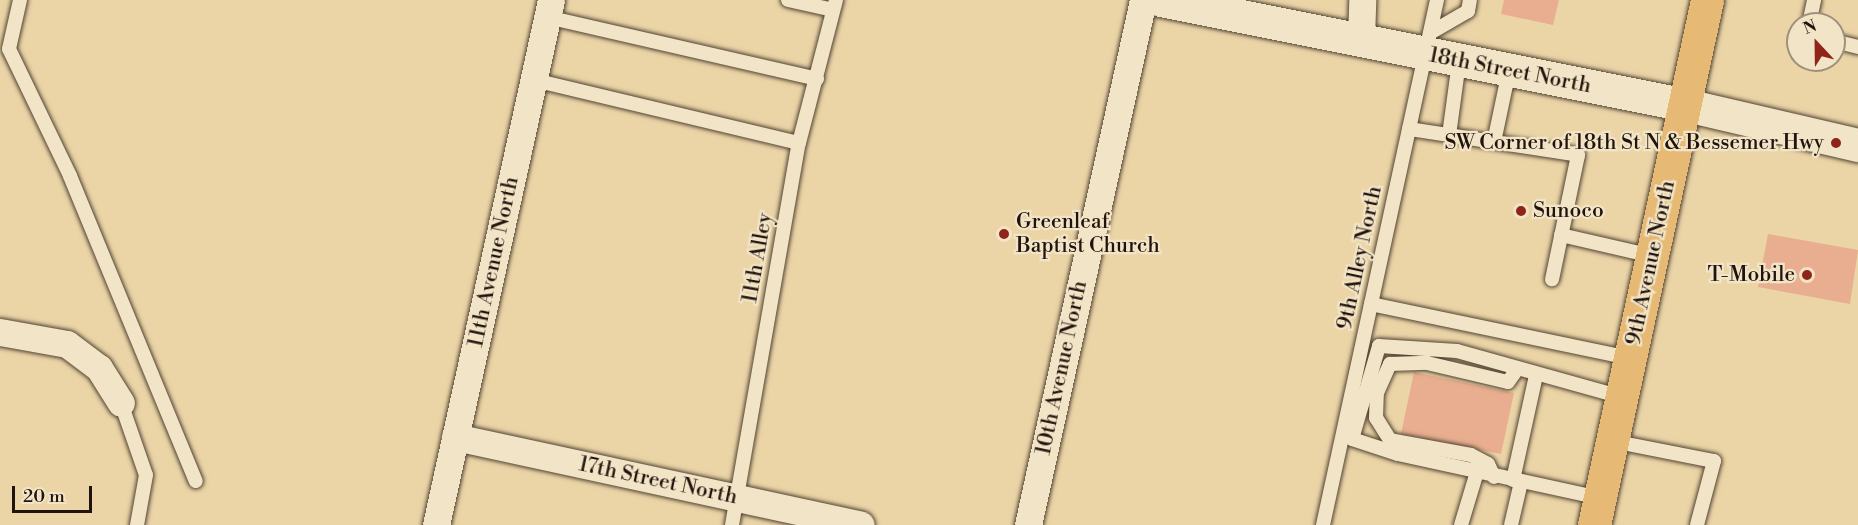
<!DOCTYPE html>
<style>
body{margin:0}
#map{position:relative;width:1858px;height:525px;overflow:hidden;background:#ebd5a7;font-family:"Libre Bodoni",serif}
div>[style]{position:absolute}
[style*='--x']{left:calc(var(--x)*1px);top:calc(var(--y)*1px);width:calc(var(--w)*1px);rotate:calc(var(--a)*1deg)}
.building>*{inset:0;background:#e8ae8f}
.roads{filter:drop-shadow(0 0 2px #534434) drop-shadow(0 0 2px #534434)}
.lane>*{height:14px;margin:-7px;padding:0 7px;transform-origin:7px;border-radius:7px;background:#f2e4c6}
.street>*{height:27px;margin:-13.5px;padding:0 13.5px;transform-origin:13.5px;border-radius:13.5px;background:#f2e4c6}
.secondary>*{height:33px;margin:-16.5px;padding:0 16.5px;transform-origin:16.5px;border-radius:16.5px;background:#f2e4c6}
.primary>*{height:33px;margin:-16.5px;padding:0 16.5px;transform-origin:16.5px;border-radius:16.5px;background:#e6ba74}
.dots>*{width:16px;height:16px;translate:-50% -50%;box-sizing:border-box;border:3px solid #f2e4c6;border-radius:50%}
span{translate:-50% -50%;white-space:nowrap;text-align:center;line-height:1.15;-webkit-text-stroke:4.5px #f2e4c6;paint-order:stroke}
.street-label{font-size:21px;color:#20130d}
.poi-label{font-size:21px;color:#20130d}
.right{translate:-100% -50%;text-align:right}
.left{translate:0 -50%;text-align:left}
.north{position:absolute;left:1786px;top:12px;width:60px;height:60px;box-sizing:border-box;background:#f2e4c6;border:2px solid #9e907c;border-radius:50%;rotate:338deg;font-size:16px;font-weight:700;line-height:24px;text-align:center;color:#20130d}
.north::after{content:'';display:block;margin:auto;width:21px;height:27px;background:#8f2418;clip-path:polygon(50% 0,100% 100%,50% 72%,0 100%)}
.scale{position:absolute;left:12px;top:486px;width:80px;height:27px;box-sizing:border-box;border:3px solid #20130d;border-top:0;padding-left:8px;font-size:18px;line-height:21px;white-space:nowrap;color:#20130d;-webkit-text-stroke:4px #f2e4c6;paint-order:stroke}
</style>
<div id="map">
<div class="building">
<i style="clip-path:polygon(1504px 0,1559px 0,1553px 25px,1501px 14px)"></i>
<i style="clip-path:polygon(1768px 234px,1858px 250px,1850px 304px,1758px 287px)"></i>
<i style="clip-path:polygon(1414px 372px,1514px 393px,1501px 454px,1401px 434px)"></i>
</div>
<div class="roads">
<div class="lane">
<i style="--x:20;--y:0;--w:50;--a:102.7"></i>
<i style="--x:9;--y:49;--w:141;--a:64.3"></i>
<i style="--x:70;--y:176;--w:330;--a:67.6"></i>
<i style="--x:788;--y:0;--w:46;--a:12.5"></i>
<i style="--x:547;--y:17;--w:277;--a:12.9"></i>
<i style="--x:1809;--y:24;--w:25;--a:-78"></i>
<i style="--x:1430;--y:33;--w:44;--a:-30.1"></i>
<i style="--x:1468;--y:11;--w:11;--a:-80"></i>
<i style="--x:1834;--y:41;--w:25;--a:14"></i>
<i style="--x:534;--y:80;--w:272;--a:13.4"></i>
<i style="--x:1409;--y:129;--w:171;--a:8.7"></i>
<i style="--x:1578;--y:155;--w:127;--a:101.8"></i>
<i style="--x:1449;--y:135;--w:74;--a:-82.2"></i>
<i style="--x:1494;--y:142;--w:73;--a:-78.1"></i>
<i style="--x:1561;--y:235;--w:93;--a:13"></i>
<i style="--x:1371;--y:304;--w:265;--a:11.8"></i>
<i style="--x:121;--y:403;--w:76;--a:70.9"></i>
<i style="--x:146;--y:475;--w:51;--a:100.2"></i>
<i style="--x:1612;--y:441;--w:104;--a:11.1"></i>
<i style="--x:1714;--y:461;--w:66;--a:104.9"></i>
<i style="--x:1494;--y:477;--w:14;--a:-115"></i>
<i style="--x:1488;--y:464;--w:19;--a:-152"></i>
<i style="--x:1471;--y:455;--w:82;--a:-169.5"></i>
<i style="--x:1390;--y:440;--w:26;--a:-122"></i>
<i style="--x:1376;--y:418;--w:25;--a:-88"></i>
<i style="--x:1377;--y:393;--w:32;--a:-66"></i>
<i style="--x:1390;--y:364;--w:37;--a:-2"></i>
<i style="--x:1427;--y:363;--w:83;--a:13.2"></i>
<i style="--x:1508;--y:382;--w:16;--a:-55"></i>
<i style="--x:1513;--y:480;--w:107;--a:-77.6"></i>
<i style="--x:1600;--y:498;--w:207;--a:-167.7"></i>
<i style="--x:1398;--y:454;--w:48;--a:-161.9"></i>
<i style="--x:1352;--y:439;--w:97;--a:-73.8"></i>
<i style="--x:1379;--y:346;--w:78;--a:3.7"></i>
<i style="--x:1457;--y:351;--w:171;--a:15.6"></i>
<i style="--x:732;--y:525;--w:388;--a:-80.1"></i>
<i style="--x:799;--y:143;--w:148;--a:-75.5"></i>
<i style="--x:1323;--y:525;--w:537;--a:-77.75"></i>
<i style="--x:1461;--y:525;--w:55;--a:-73.2"></i>
<i style="--x:1511;--y:525;--w:44;--a:-76.9"></i>
</div>
<div class="street">
<i style="--x:1361;--y:38;--w:38;--a:-88"></i>
<i style="--x:0;--y:332;--w:68;--a:10.2"></i>
<i style="--x:67;--y:344;--w:40;--a:37"></i>
<i style="--x:99;--y:368;--w:41;--a:57.8"></i>
<i style="--x:455;--y:437;--w:415;--a:12.2"></i>
<i style="--x:436;--y:525;--w:537;--a:-77.64"></i>
<i style="--x:1028;--y:525;--w:537;--a:-77.64"></i>
</div>
<div class="secondary">
<i style="--x:1161;--y:0;--w:535;--a:11.31"></i>
<i style="--x:1686;--y:105;--w:177;--a:13.1"></i>
</div>
<div class="primary">
<i style="--x:1594;--y:525;--w:537;--a:-77.85"></i>
</div>
</div>
<div class="dots">
<i style="left:1836px;top:143px;background:#8f2418"></i>
<i style="left:1521px;top:211px;background:#8f2418"></i>
<i style="left:1004px;top:234px;background:#8f2418"></i>
<i style="left:1807px;top:275px;background:#8f2418"></i>
</div>
<div class="street-label">
<span style="left:1510px;top:71px;rotate:11deg">18th Street North</span>
<span style="left:758px;top:258px;rotate:-80deg">11th Alley</span>
<span style="left:1360px;top:258px;rotate:-78deg">9th Alley North</span>
<span style="left:494px;top:262px;rotate:-78deg">11th Avenue North</span>
<span style="left:1651px;top:263px;rotate:-78deg">9th Avenue North</span>
<span style="left:1062px;top:368px;rotate:-78deg">10th Avenue North</span>
<span style="left:658px;top:481px;rotate:12deg">17th Street North</span>
</div>
<div class="poi-label">
<span class="right" style="left:1824px;top:143px">SW Corner of 18th St N &amp; Bessemer Hwy</span>
<span class="left" style="left:1533px;top:211px">Sunoco</span>
<span class="left" style="left:1016px;top:234px">Greenleaf<br>Baptist Church</span>
<span class="right" style="left:1795px;top:275px">T-Mobile</span>
</div>
<div class="north">N</div>
<div class="scale">20 m</div>
</div>
